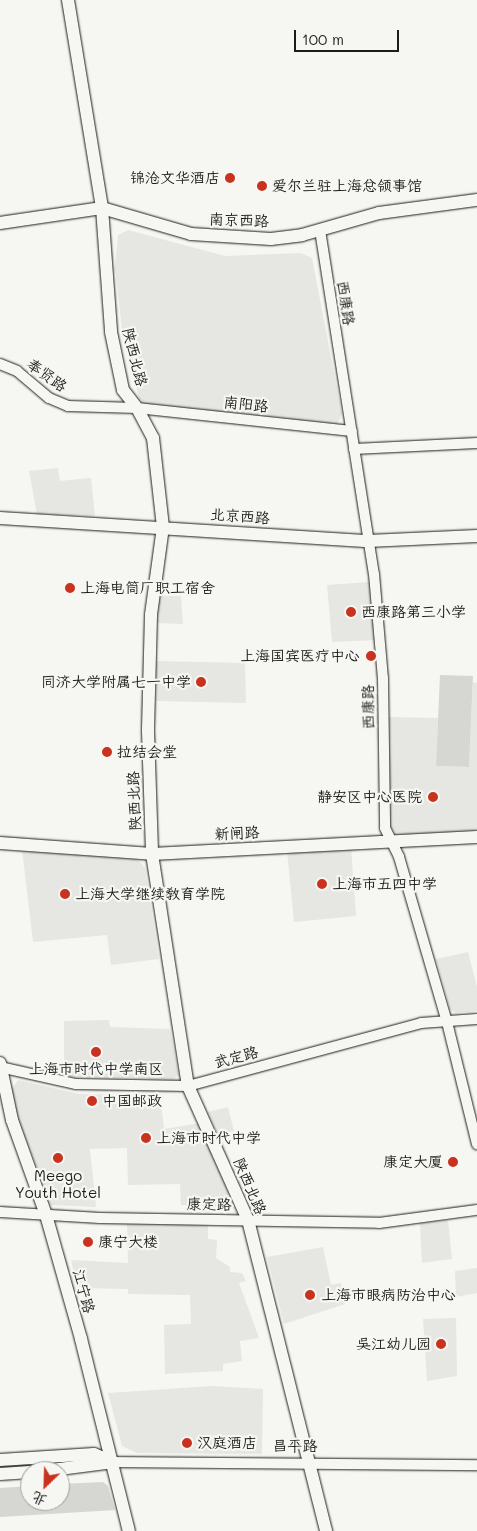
<!DOCTYPE html>
<meta charset="utf-8">
<style>
body{margin:0}
#map{position:relative;width:477px;height:1531px;overflow:hidden;background:#f6f6f2;font-family:Mali,"LXGW WenKai TC",sans-serif}
div>[style]{position:absolute}
[style*='--x']{left:calc(var(--x)*1px);top:calc(var(--y)*1px);width:calc(var(--w)*1px);rotate:calc(var(--a)*1deg)}
.built>*{inset:0;background:#e6e6e2}
.green>*{inset:0;background:#d6d6d2}
.roads{filter:drop-shadow(0 0 1px #1c1c1c) drop-shadow(0 0 1px #1c1c1c)}
.minor>*{height:10px;margin:-5px;padding:0 5px;transform-origin:5px;border-radius:5px;background:#f6f6f2}
.major>*{height:12px;margin:-6px;padding:0 6px;transform-origin:6px;border-radius:6px;background:#f6f6f2}
.dots>*{width:14px;height:14px;translate:-50% -50%;box-sizing:border-box;border:2px solid #f6f6f2;border-radius:50%}
span{translate:-50% -50%;white-space:nowrap;text-align:center;line-height:1.15;-webkit-text-stroke:4.5px #f6f6f2;paint-order:stroke}
.poi-label{font-size:15px;color:#1c1c1c}
.right{translate:-100% -50%;text-align:right}
.left{translate:0 -50%;text-align:left}
.street-label{font-size:15px;color:#1c1c1c}
.north{position:absolute;left:20px;top:1461px;width:50px;height:50px;box-sizing:border-box;background:#f6f6f2;border:1px solid #9f9f9c;border-radius:50%;rotate:204deg;font-size:14px;font-weight:700;line-height:20px;text-align:center;color:#1c1c1c}
.north::after{content:'';display:block;margin:auto;width:18px;height:22px;background:#c8321e;clip-path:polygon(50% 0,100% 100%,50% 72%,0 100%)}
.scale{position:absolute;left:294px;top:30px;width:105px;height:22px;box-sizing:border-box;border:2px solid #1c1c1c;border-top:0;padding-left:6px;font-size:15px;line-height:18px;white-space:nowrap;color:#1c1c1c;-webkit-text-stroke:4px #f6f6f2;paint-order:stroke}
</style>
<div id="map">
<div class="built">
<i style="clip-path:polygon(128px 230px,225px 256px,301px 253px,312px 258px,342px 414px,337px 424px,146px 405px,139px 398px,122px 330px,115px 266px,118px 235px)"></i>
<i style="clip-path:polygon(58px 468px,60px 481px,91px 478px,95px 516px,37px 514px,29px 471px)"></i>
<i style="clip-path:polygon(370px 582px,376px 640px,332px 642px,327px 585px)"></i>
<i style="clip-path:polygon(155px 596px,181px 596px,183px 624px,158px 623px)"></i>
<i style="clip-path:polygon(156px 661px,245px 663px,246px 703px,156px 701px)"></i>
<i style="clip-path:polygon(473px 682px,477px 683px,477px 832px,397px 836px,389px 826px,388px 717px,438px 718px,436px 766px,469px 767px)"></i>
<i style="clip-path:polygon(351px 847px,356px 916px,294px 922px,287px 851px)"></i>
<i style="clip-path:polygon(22px 849px,132px 857px,139px 861px,145px 868px,159px 959px,111px 965px,107px 935px,33px 942px)"></i>
<i style="clip-path:polygon(468px 952px,477px 987px,477px 1011px,456px 1013px,450px 1009px,436px 959px)"></i>
<i style="clip-path:polygon(109px 1020px,110px 1027px,170px 1029px,179px 1075px,173px 1079px,64px 1077px,64px 1021px)"></i>
<i style="clip-path:polygon(18px 1080px,79px 1094px,160px 1095px,164px 1129px,201px 1123px,228px 1191px,227px 1202px,219px 1207px,181px 1205px,180px 1184px,128px 1185px,127px 1148px,90px 1149px,96px 1207px,51px 1205px,14px 1108px,11px 1091px)"></i>
<i style="clip-path:polygon(228px 1107px,234px 1131px,223px 1133px,217px 1132px,208px 1112px)"></i>
<i style="clip-path:polygon(448px 1220px,452px 1259px,422px 1263px,420px 1223px)"></i>
<i style="clip-path:polygon(127px 1222px,208px 1225px,208px 1239px,217px 1240px,216px 1258px,230px 1267px,230px 1272px,242px 1273px,246px 1281px,239px 1283px,259px 1338px,240px 1341px,242px 1361px,223px 1364px,223px 1371px,165px 1374px,164px 1325px,191px 1324px,190px 1295px,128px 1294px,128px 1289px,77px 1288px,71px 1260px,128px 1263px)"></i>
<i style="clip-path:polygon(323px 1247px,331px 1285px,341px 1283px,345px 1304px,284px 1324px,267px 1257px)"></i>
<i style="clip-path:polygon(477px 1268px,477px 1293px,456px 1297px,455px 1271px)"></i>
<i style="clip-path:polygon(456px 1318px,457px 1376px,427px 1381px,423px 1319px)"></i>
<i style="clip-path:polygon(212px 1386px,263px 1389px,262px 1454px,137px 1453px,122px 1446px,108px 1393px)"></i>
</div>
<div class="green">
<i style="clip-path:polygon(440px 675px,473px 676px,469px 767px,436px 766px)"></i>
<i style="clip-path:polygon(103px 1482px,108px 1486px,115px 1510px,0 1517px,0 1488px,30px 1486px,30px 1501px,60px 1501px,60px 1484px)"></i>
</div>
<div class="roads">
<div class="minor">
<i style="--x:320;--y:230;--w:348;--a:81.1"></i>
<i style="--x:374;--y:574;--w:104;--a:85.1"></i>
<i style="--x:383;--y:678;--w:150;--a:89.2"></i>
<i style="--x:385;--y:828;--w:32;--a:64"></i>
<i style="--x:399;--y:857;--w:172;--a:73.8"></i>
<i style="--x:447;--y:1022;--w:126;--a:76.2"></i>
<i style="--x:0;--y:364;--w:18;--a:22"></i>
<i style="--x:17;--y:371;--w:42;--a:40.2"></i>
<i style="--x:49;--y:398;--w:21;--a:23"></i>
<i style="--x:68;--y:406;--w:69;--a:1.7"></i>
<i style="--x:137;--y:408;--w:216;--a:6.1"></i>
<i style="--x:354;--y:449;--w:123;--a:-2.8"></i>
<i style="--x:0;--y:1067;--w:78;--a:12.6"></i>
<i style="--x:76;--y:1084;--w:112;--a:1"></i>
<i style="--x:188;--y:1086;--w:241;--a:-15.1"></i>
<i style="--x:421;--y:1023;--w:56;--a:-4.1"></i>
<i style="--x:0;--y:1212;--w:100;--a:3.4"></i>
<i style="--x:100;--y:1218;--w:279;--a:1"></i>
<i style="--x:379;--y:1223;--w:99;--a:-7.6"></i>
<i style="--x:113;--y:1462;--w:364;--a:0.5"></i>
</div>
<div class="major">
<i style="--x:68;--y:0;--w:211;--a:80.7"></i>
<i style="--x:102;--y:208;--w:124;--a:85.8"></i>
<i style="--x:111;--y:332;--w:59;--a:78.3"></i>
<i style="--x:123;--y:390;--w:23;--a:52"></i>
<i style="--x:137;--y:408;--w:34;--a:62"></i>
<i style="--x:153;--y:438;--w:90;--a:83.6"></i>
<i style="--x:163;--y:527;--w:89;--a:97.8"></i>
<i style="--x:151;--y:615;--w:116;--a:91.5"></i>
<i style="--x:148;--y:731;--w:123;--a:88.1"></i>
<i style="--x:152;--y:854;--w:235;--a:81.2"></i>
<i style="--x:188;--y:1086;--w:147;--a:65.9"></i>
<i style="--x:248;--y:1220;--w:321;--a:75.9"></i>
<i style="--x:0;--y:223;--w:103;--a:-8.4"></i>
<i style="--x:102;--y:208;--w:93;--a:16.3"></i>
<i style="--x:191;--y:234;--w:80;--a:3.6"></i>
<i style="--x:271;--y:239;--w:31;--a:-7"></i>
<i style="--x:302;--y:235;--w:80;--a:-15.9"></i>
<i style="--x:379;--y:213;--w:99;--a:-7.6"></i>
<i style="--x:0;--y:518;--w:369;--a:3.6"></i>
<i style="--x:368;--y:541;--w:109;--a:-2.6"></i>
<i style="--x:0;--y:843;--w:152;--a:4.1"></i>
<i style="--x:152;--y:854;--w:325;--a:-3"></i>
<i style="--x:0;--y:1063;--w:58;--a:78.1"></i>
<i style="--x:12;--y:1120;--w:101;--a:70.3"></i>
<i style="--x:46;--y:1215;--w:129;--a:74.2"></i>
<i style="--x:81;--y:1339;--w:198;--a:76"></i>
<i style="--x:0;--y:1460;--w:94;--a:-3.7"></i>
<i style="--x:94;--y:1454;--w:21;--a:23"></i>
<i style="--x:44;--y:1471;--w:70;--a:-7.4"></i>
<i style="--x:0;--y:1474;--w:30;--a:-4"></i>
</div>
</div>
<div class="dots">
<i style="left:230px;top:178px;background:#c8321e"></i>
<i style="left:262px;top:186px;background:#c8321e"></i>
<i style="left:70px;top:588px;background:#c8321e"></i>
<i style="left:351px;top:612px;background:#c8321e"></i>
<i style="left:371px;top:656px;background:#c8321e"></i>
<i style="left:201px;top:682px;background:#c8321e"></i>
<i style="left:107px;top:752px;background:#c8321e"></i>
<i style="left:433px;top:797px;background:#c8321e"></i>
<i style="left:322px;top:884px;background:#c8321e"></i>
<i style="left:65px;top:894px;background:#c8321e"></i>
<i style="left:96px;top:1052px;background:#c8321e"></i>
<i style="left:92px;top:1101px;background:#c8321e"></i>
<i style="left:146px;top:1138px;background:#c8321e"></i>
<i style="left:58px;top:1158px;background:#c8321e"></i>
<i style="left:453px;top:1162px;background:#c8321e"></i>
<i style="left:88px;top:1242px;background:#c8321e"></i>
<i style="left:310px;top:1295px;background:#c8321e"></i>
<i style="left:441px;top:1344px;background:#c8321e"></i>
<i style="left:187px;top:1443px;background:#c8321e"></i>
</div>
<div class="poi-label">
<span class="right" style="left:220px;top:178px">锦沧文华酒店</span>
<span class="left" style="left:272px;top:186px">爱尔兰驻上海总领事馆</span>
<span class="left" style="left:80px;top:588px">上海电筒厂职工宿舍</span>
<span class="left" style="left:361px;top:612px">西康路第三小学</span>
<span class="right" style="left:360px;top:656px">上海国宾医疗中心</span>
<span class="right" style="left:191px;top:682px">同济大学附属七一中学</span>
<span class="left" style="left:117px;top:752px">拉结会堂</span>
<span class="right" style="left:422px;top:797px">静安区中心医院</span>
<span class="left" style="left:332px;top:884px">上海市五四中学</span>
<span class="left" style="left:75px;top:894px">上海大学继续教育学院</span>
<span style="left:96px;top:1069px">上海市时代中学南区</span>
<span class="left" style="left:102px;top:1101px">中国邮政</span>
<span class="left" style="left:156px;top:1138px">上海市时代中学</span>
<span class="right" style="left:443px;top:1162px">康定大厦</span>
<span style="left:58px;top:1184px">Meego<br>Youth Hotel</span>
<span class="left" style="left:98px;top:1242px">康宁大楼</span>
<span class="left" style="left:321px;top:1295px">上海市眼病防治中心</span>
<span class="right" style="left:431px;top:1344px">吴江幼儿园</span>
<span class="left" style="left:197px;top:1443px">汉庭酒店</span>
</div>
<div class="street-label">
<span style="left:239px;top:220px;rotate:2deg">南京西路</span>
<span style="left:346px;top:303px;rotate:81deg">西康路</span>
<span style="left:135px;top:357px;rotate:76deg">陕西北路</span>
<span style="left:47px;top:375px;rotate:35deg">奉贤路</span>
<span style="left:246px;top:404px;rotate:6deg">南阳路</span>
<span style="left:240px;top:516px;rotate:4deg">北京西路</span>
<span style="left:368px;top:707px;rotate:-91deg">西康路</span>
<span style="left:134px;top:801px;rotate:-92deg">陕西北路</span>
<span style="left:237px;top:833px;rotate:-3deg">新闸路</span>
<span style="left:236px;top:1057px;rotate:-15deg">武定路</span>
<span style="left:250px;top:1186px;rotate:67deg">陕西北路</span>
<span style="left:209px;top:1204px;rotate:1deg">康定路</span>
<span style="left:84px;top:1291px;rotate:75deg">江宁路</span>
<span style="left:295px;top:1446px">昌平路</span>
</div>
<div class="north">北</div>
<div class="scale">100 m</div>
</div>
